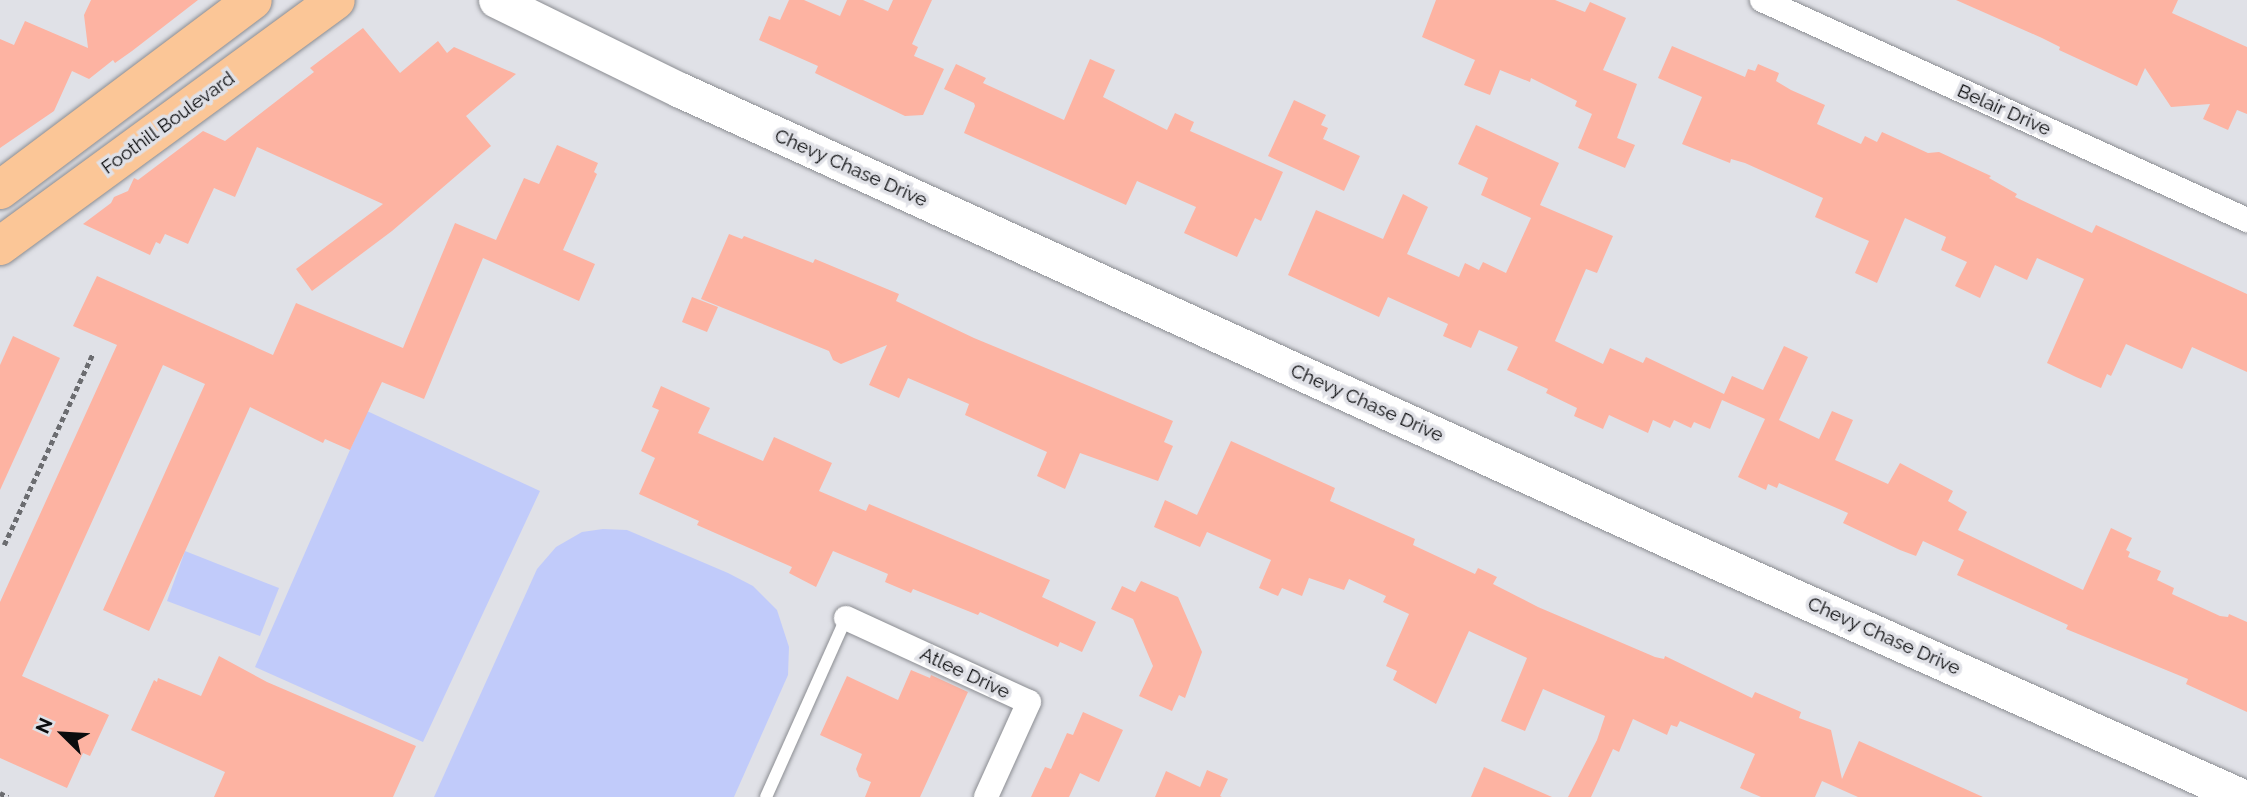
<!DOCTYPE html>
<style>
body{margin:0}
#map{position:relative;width:2247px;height:797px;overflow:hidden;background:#e0e1e7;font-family:Raleway,sans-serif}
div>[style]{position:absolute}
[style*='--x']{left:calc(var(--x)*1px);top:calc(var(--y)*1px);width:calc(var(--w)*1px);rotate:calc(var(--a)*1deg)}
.green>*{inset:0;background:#c1cbfa}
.building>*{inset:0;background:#fdb3a2}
.path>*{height:4.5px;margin-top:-2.25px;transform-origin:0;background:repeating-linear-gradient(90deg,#6b6c70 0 5px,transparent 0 8.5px)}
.roads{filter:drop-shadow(0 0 2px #8b8d92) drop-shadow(0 0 2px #8b8d92)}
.lane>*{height:12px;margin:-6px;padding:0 6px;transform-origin:6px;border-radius:6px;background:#fff}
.street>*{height:24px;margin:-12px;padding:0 12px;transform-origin:12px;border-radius:12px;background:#fff}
.secondary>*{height:35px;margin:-17.5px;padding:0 17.5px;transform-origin:17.5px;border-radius:17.5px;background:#fff}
.primary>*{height:38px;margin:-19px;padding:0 19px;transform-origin:19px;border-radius:19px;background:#fbc697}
span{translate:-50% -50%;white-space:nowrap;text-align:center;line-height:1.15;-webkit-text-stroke:7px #e0e1e7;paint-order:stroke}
.street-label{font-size:19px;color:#0b0c0e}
.north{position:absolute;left:28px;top:699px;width:70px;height:70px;-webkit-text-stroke:5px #e0e1e7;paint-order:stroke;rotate:294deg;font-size:19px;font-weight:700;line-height:28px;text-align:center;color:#0b0c0e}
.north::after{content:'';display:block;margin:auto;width:24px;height:32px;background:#0b0c0e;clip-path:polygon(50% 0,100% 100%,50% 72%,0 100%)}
</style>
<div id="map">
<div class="green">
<i style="clip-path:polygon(367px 411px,540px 491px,423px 742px,255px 667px)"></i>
<i style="clip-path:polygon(603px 529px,627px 530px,728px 573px,753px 586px,777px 610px,789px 647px,788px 675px,734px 797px,434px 797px,537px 569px,556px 547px,582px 532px)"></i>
<i style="clip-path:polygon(185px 551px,279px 588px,260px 636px,167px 601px)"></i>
</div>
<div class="building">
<i style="clip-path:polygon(91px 0,198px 0,132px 51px,115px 63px,113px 60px,89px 79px,72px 71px,54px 111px,0 148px,0 39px,14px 45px,25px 21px,88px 48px,84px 15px)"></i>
<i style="clip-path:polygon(789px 0,804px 0,840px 16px,847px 0,863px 0,888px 11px,893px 0,932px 0,912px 44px,918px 47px,914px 56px,944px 69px,923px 115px,905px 116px,815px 73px,818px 66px,759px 40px,769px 16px,780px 20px)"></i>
<i style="clip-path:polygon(1436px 0,1555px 0,1585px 12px,1590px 2px,1626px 18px,1603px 70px,1637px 84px,1617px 138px,1635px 145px,1625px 168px,1578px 148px,1592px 114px,1575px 106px,1577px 101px,1531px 78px,1530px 82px,1500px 70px,1490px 95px,1464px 85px,1475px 60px,1422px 37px)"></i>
<i style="clip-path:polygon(1956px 0,2178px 0,2172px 13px,2247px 47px,2247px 114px,2237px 110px,2228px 130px,2203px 119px,2210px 104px,2171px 107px,2145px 68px,2137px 86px,2059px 50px,2060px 47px,2042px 38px)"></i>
<i style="clip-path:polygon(363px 28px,400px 73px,438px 41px,447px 53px,454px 47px,516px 74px,466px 116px,491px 146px,392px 231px,312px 291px,296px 269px,383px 204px,257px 147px,235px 197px,214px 188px,188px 244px,165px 234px,160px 244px,156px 242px,150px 255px,83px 224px,111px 203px,114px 197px,128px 191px,134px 178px,138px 180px,203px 131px,225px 141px,314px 72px,310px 68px)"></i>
<i style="clip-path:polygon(1672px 46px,1745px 77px,1748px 69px,1755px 71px,1758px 64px,1779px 73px,1776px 81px,1791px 90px,1825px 105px,1817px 124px,1861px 144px,1865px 136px,1877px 142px,1882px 132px,1928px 153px,1939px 152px,1991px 176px,1989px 178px,2017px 194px,2015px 197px,2092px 233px,2096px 225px,2247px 294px,2247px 372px,2192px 347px,2182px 369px,2126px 344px,2111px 376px,2107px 374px,2101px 388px,2076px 377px,2047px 363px,2084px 279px,2037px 258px,2027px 280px,1995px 265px,1980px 298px,1955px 286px,1967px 262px,1941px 250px,1946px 237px,1905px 218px,1877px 283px,1855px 273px,1869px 241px,1815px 217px,1823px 198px,1745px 163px,1731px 159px,1730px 163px,1682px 144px,1702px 97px,1658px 78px)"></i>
<i style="clip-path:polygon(1090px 59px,1115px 70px,1103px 97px,1167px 130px,1175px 113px,1194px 122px,1190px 131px,1283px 172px,1261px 221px,1255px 218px,1237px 257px,1184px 233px,1196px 207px,1137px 181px,1126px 205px,964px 133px,975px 106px,974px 103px,944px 89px,956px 64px,986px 78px,983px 83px,1064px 120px)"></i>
<i style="clip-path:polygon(1294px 100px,1326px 115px,1321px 125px,1328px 128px,1323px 139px,1360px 156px,1344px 191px,1268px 156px)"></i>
<i style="clip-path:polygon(1476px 125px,1559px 163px,1540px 205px,1613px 236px,1597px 273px,1586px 269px,1555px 341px,1603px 364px,1610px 348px,1643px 363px,1646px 357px,1724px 394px,1732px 376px,1763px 390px,1784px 346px,1808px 357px,1779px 420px,1819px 439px,1832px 411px,1853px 420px,1835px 460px,1888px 484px,1900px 463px,1953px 491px,1948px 501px,1967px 512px,1958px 530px,2083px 590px,2111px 528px,2132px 538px,2126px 550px,2130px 552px,2128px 557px,2161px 571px,2157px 580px,2174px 588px,2172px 594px,2220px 616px,2228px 617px,2229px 614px,2247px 622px,2247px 712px,2186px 684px,2188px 679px,2066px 629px,2068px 625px,1957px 575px,1964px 560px,1923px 541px,1916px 556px,1900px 550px,1843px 523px,1848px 513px,1779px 483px,1777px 488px,1768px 484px,1766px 490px,1738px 477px,1765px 419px,1722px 400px,1710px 429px,1694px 422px,1691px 428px,1674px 420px,1670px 428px,1653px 420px,1648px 433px,1609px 415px,1603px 429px,1574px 416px,1577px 408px,1546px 393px,1548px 389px,1507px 370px,1518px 347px,1479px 330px,1471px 348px,1443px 336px,1448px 324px,1388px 297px,1379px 317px,1288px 275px,1316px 210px,1383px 239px,1403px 194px,1428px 207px,1407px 254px,1459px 277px,1465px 263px,1479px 270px,1483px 262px,1506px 273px,1531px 218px,1481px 195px,1488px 178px,1458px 164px)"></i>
<i style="clip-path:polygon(557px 145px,598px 163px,594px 172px,597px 174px,563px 250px,595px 264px,579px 301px,483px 258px,424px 399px,382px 382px,350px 450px,325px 439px,323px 443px,250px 407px,149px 631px,103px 610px,205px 384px,163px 365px,22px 676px,109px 715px,90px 756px,83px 753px,67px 788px,0 758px,0 602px,117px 345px,73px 326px,97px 276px,273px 355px,296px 303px,403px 348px,455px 223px,496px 240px,524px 178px,539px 184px)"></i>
<i style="clip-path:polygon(729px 234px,742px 239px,744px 236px,813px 263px,815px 259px,899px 294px,896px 301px,974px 338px,1173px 421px,1164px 442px,1173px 446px,1158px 481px,1080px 453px,1065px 489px,1037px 476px,1047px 452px,965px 415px,969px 404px,908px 378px,899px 398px,869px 385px,887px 345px,841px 364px,833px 360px,829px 351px,701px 299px)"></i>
<i style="clip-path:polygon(692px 297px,718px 307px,707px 332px,682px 322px)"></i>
<i style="clip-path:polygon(13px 336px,60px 358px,0 490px,0 365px)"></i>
<i style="clip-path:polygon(661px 386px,710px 408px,698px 433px,763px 461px,774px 437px,832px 463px,819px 491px,866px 511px,869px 504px,1050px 580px,1042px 597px,1096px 622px,1082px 652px,1060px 642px,1058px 647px,980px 612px,978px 615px,913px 589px,911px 593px,885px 582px,888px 574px,833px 551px,816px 587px,789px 573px,792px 567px,697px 525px,699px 521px,639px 494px,655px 458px,641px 451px,659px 410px,652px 407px)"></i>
<i style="clip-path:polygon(1231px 441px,1335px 488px,1330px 501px,1415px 539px,1413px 545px,1475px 574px,1478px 568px,1497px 577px,1493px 584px,1538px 607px,1655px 657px,1664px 659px,1665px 656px,1752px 698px,1755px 692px,1801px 712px,1799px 718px,1831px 730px,1842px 779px,1859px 741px,1983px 797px,1858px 797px,1822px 781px,1815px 797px,1761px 797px,1740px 788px,1755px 754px,1680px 721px,1677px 727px,1671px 725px,1667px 735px,1633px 719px,1619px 752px,1613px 749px,1591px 797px,1568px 797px,1597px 740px,1605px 716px,1543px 689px,1525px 731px,1501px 721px,1527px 658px,1469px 631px,1436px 704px,1393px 680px,1397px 671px,1386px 666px,1409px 614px,1383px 602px,1386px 596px,1349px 579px,1344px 590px,1309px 578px,1302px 596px,1282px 588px,1278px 596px,1259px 588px,1271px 560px,1207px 532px,1200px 547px,1154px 527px,1165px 500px,1197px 515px)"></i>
<i style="clip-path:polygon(1141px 581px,1178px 597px,1202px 652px,1185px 698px,1179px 695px,1172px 711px,1139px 696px,1153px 666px,1133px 619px,1111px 609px,1122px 586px,1135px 592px)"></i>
<i style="clip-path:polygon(219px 656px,267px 682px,416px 746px,393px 797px,214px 797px,225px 772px,131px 730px,154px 680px,157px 682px,158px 678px,201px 696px)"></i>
<i style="clip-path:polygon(911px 670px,930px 678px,931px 675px,968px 692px,920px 797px,865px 797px,871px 782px,859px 777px,856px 769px,862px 754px,820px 735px,847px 676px,898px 700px)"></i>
<i style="clip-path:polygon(1083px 712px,1123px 730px,1099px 782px,1080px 773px,1069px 797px,1031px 797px,1045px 767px,1051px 769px,1067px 733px,1073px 735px)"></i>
<i style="clip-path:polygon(1484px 767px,1552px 797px,1471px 797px)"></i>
<i style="clip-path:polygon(1207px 770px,1228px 779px,1220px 796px,1222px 797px,1155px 797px,1166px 771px,1200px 787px)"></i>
</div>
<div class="path">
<i style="--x:4;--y:545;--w:212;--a:-65.1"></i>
<i style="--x:0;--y:793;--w:9;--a:27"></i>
</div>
<div class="roads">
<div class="lane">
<i style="--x:766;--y:797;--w:196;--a:-65.9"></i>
</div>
<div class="street">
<i style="--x:1762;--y:0;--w:533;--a:24.4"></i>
<i style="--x:846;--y:618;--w:201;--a:24.7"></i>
<i style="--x:1029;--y:702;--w:104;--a:114.4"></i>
</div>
<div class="secondary">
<i style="--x:496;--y:0;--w:205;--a:26.1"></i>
<i style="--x:680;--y:90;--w:1088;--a:24.49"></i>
<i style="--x:1670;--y:541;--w:628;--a:24.07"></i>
</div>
<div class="primary">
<i style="--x:0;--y:190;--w:316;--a:-36.9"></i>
<i style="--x:0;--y:246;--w:416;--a:-36.2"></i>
</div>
</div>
<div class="street-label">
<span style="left:2004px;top:110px;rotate:24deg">Belair Drive</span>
<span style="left:168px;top:123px;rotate:-36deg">Foothill Boulevard</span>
<span style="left:851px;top:168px;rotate:24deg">Chevy Chase Drive</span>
<span style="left:1367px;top:403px;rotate:24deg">Chevy Chase Drive</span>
<span style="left:1884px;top:636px;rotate:24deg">Chevy Chase Drive</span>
<span style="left:965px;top:673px;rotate:25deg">Atlee Drive</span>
</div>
<div class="north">N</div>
</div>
